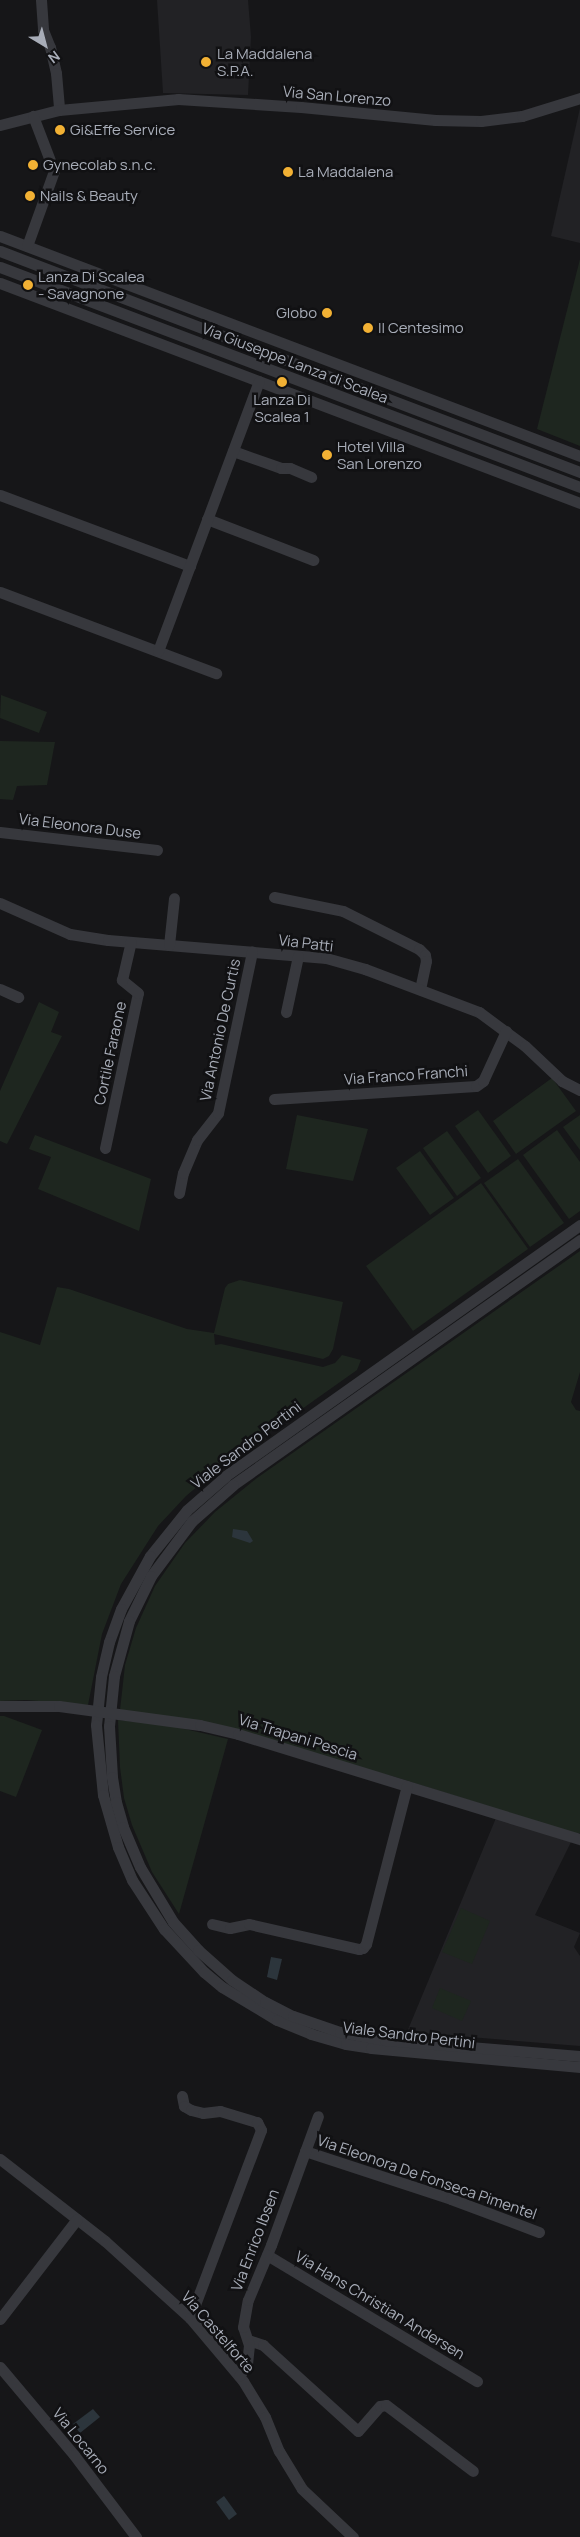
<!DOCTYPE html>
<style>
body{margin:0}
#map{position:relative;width:580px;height:2537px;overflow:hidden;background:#161618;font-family:Manrope,sans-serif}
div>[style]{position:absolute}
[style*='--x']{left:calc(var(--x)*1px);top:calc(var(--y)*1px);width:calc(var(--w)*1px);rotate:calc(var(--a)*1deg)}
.built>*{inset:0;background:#222225}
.green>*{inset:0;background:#1e261f}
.water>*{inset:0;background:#2c353c}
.minor>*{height:11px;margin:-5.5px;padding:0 5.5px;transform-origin:5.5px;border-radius:5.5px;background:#37383d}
.dots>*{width:14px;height:14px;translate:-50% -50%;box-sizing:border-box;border:2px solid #111113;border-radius:50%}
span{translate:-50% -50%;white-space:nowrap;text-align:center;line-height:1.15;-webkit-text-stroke:5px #111113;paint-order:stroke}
.poi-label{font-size:15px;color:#a8adb8}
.left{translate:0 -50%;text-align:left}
.right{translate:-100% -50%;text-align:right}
.street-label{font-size:15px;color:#a8adb8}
.north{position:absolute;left:20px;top:20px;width:50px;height:50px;-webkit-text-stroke:4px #111113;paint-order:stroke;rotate:143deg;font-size:14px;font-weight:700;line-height:20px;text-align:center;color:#a8adb8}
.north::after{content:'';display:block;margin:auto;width:18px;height:22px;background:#a8adb8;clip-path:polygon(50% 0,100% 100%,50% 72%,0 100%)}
</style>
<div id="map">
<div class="built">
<i style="clip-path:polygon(157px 0,248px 0,251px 37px,248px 95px,163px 93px)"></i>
<i style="clip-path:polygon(580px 108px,580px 243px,551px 236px)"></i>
<i style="clip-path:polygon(496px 1818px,571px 1842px,535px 1915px,580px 1933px,574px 1947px,580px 1956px,580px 2046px,407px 2032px)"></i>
</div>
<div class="green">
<i style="clip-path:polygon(580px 259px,580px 446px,537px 429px)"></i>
<i style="clip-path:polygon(1px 695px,47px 712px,39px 733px,0 718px)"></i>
<i style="clip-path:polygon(0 741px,55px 742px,47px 785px,17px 786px,13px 800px,0 799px)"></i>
<i style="clip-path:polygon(39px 1002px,59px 1012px,51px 1032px,62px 1036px,7px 1144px,0 1141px,0 1091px)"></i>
<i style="clip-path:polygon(552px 1078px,576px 1111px,516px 1154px,493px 1121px)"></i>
<i style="clip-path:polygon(478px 1110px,511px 1156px,488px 1173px,455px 1126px)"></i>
<i style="clip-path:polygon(297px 1115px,368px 1129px,353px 1181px,286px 1169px)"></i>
<i style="clip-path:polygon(580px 1115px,580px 1150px,563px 1127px)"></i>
<i style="clip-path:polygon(557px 1130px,580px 1162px,580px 1211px,569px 1219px,523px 1155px)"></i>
<i style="clip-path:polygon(447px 1131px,481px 1178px,457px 1196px,423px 1148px)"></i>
<i style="clip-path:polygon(35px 1135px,151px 1179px,139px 1231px,38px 1189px,51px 1157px,29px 1149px)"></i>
<i style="clip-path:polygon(420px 1151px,454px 1198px,430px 1215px,396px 1168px)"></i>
<i style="clip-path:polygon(518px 1159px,564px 1223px,530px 1247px,484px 1183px)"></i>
<i style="clip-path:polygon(481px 1183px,528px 1249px,413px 1331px,366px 1266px)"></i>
<i style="clip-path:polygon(580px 1251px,580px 1372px,571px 1402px,576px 1410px,580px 1411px,580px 1833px,577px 1834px,392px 1776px,120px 1710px,125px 1665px,136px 1628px,155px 1586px,185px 1543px,215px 1512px,257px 1478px)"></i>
<i style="clip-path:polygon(240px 1280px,343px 1302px,333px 1349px,329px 1356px,323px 1359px,214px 1334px,215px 1345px,221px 1344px,323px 1367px,335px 1363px,342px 1355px,361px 1360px,357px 1370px,223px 1465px,186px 1496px,158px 1526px,121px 1584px,102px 1634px,88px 1705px,26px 1700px,0 1701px,0 1332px,40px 1345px,57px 1287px,69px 1289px,187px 1329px,214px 1333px,225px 1288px,228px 1284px)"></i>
<i style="clip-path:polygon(0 1716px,4px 1716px,42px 1730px,16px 1797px,0 1791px)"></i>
<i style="clip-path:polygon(118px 1720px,168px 1725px,228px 1739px,179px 1914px,152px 1872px,132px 1825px,124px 1798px,120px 1767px)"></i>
<i style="clip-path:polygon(461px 1908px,490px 1921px,472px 1964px,442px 1952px)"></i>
<i style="clip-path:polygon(440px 1988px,471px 2001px,462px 2021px,432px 2008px)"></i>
</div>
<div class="water">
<i style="clip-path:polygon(233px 1529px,247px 1531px,253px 1541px,250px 1543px,232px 1537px)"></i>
<i style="clip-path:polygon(271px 1957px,282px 1959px,277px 1980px,267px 1977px)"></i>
<i style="clip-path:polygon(93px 2409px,100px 2417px,80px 2433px,73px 2424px)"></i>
<i style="clip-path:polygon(224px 2496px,237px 2514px,229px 2520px,216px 2502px)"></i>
</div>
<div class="minor">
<i style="--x:41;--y:0;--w:30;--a:86"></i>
<i style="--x:43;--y:30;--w:18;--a:68"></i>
<i style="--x:50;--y:47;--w:27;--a:77"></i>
<i style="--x:56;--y:73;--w:37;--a:85"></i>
<i style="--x:0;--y:125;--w:61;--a:-14.3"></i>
<i style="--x:59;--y:110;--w:120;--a:-5.3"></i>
<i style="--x:178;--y:99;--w:123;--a:3.7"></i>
<i style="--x:301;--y:107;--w:135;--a:5.5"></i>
<i style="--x:435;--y:120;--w:46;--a:1.2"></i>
<i style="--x:481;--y:121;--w:41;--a:-7"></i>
<i style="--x:522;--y:116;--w:61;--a:-17.2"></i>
<i style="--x:0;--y:236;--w:620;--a:20.77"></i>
<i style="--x:27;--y:246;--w:80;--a:-70.2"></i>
<i style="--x:54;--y:171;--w:59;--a:-110.9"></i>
<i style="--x:0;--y:251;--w:621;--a:20.86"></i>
<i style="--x:0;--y:267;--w:620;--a:20.77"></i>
<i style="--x:0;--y:283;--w:620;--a:20.77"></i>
<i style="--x:233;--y:451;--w:51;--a:19.5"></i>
<i style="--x:281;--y:468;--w:9;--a:0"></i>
<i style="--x:290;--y:468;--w:23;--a:23"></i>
<i style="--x:0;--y:495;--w:203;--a:20.5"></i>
<i style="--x:207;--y:519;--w:114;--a:21.1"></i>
<i style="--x:0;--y:592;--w:231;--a:20.6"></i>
<i style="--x:158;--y:651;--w:288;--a:-69.5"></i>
<i style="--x:0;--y:832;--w:158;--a:6.5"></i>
<i style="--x:274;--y:897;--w:70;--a:11.5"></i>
<i style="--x:343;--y:911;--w:85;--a:26.6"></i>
<i style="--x:419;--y:949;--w:8;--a:45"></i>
<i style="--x:425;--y:955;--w:6;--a:81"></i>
<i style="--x:426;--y:961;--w:29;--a:102"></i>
<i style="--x:0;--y:903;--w:77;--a:23.9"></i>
<i style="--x:70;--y:934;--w:38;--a:9"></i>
<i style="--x:108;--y:940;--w:219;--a:4.7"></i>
<i style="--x:326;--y:958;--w:41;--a:15.8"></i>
<i style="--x:365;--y:969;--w:122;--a:20.7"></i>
<i style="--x:479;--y:1012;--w:57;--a:36.5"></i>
<i style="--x:525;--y:1046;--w:51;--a:43.4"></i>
<i style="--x:562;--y:1081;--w:20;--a:27"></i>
<i style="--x:169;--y:945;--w:47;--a:-83.9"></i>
<i style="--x:0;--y:989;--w:20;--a:24"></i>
<i style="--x:286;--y:1012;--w:57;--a:-77.9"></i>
<i style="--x:274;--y:1099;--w:202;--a:-3.7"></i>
<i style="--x:476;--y:1086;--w:9;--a:-36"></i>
<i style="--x:483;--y:1081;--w:55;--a:-65.3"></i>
<i style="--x:105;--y:1148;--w:158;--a:-78"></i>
<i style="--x:138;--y:993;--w:21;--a:-141"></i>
<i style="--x:122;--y:980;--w:39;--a:-77"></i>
<i style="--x:179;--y:1193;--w:20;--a:-79"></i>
<i style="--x:183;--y:1173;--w:36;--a:-67"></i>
<i style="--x:197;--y:1140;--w:34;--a:-52"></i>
<i style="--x:218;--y:1113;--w:165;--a:-78.1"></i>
<i style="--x:580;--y:1225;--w:434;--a:144.7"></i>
<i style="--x:226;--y:1476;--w:52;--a:138.9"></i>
<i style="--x:187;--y:1510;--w:59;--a:128.8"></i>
<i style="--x:150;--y:1556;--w:60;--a:118.7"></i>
<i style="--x:121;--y:1609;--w:35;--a:110"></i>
<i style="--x:109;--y:1642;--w:36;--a:103"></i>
<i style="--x:101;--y:1677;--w:48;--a:95.9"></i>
<i style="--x:96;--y:1725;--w:70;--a:84.3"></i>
<i style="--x:103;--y:1795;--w:54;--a:73.9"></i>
<i style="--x:118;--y:1847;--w:36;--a:67"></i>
<i style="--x:132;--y:1880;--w:59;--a:56.9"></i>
<i style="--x:164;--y:1929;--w:59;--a:47.1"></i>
<i style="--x:204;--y:1972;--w:23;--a:40"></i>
<i style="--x:222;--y:1987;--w:64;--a:31"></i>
<i style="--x:277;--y:2020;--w:37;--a:22"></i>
<i style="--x:311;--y:2034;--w:36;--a:16"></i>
<i style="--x:346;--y:2044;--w:25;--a:9"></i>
<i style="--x:371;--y:2048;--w:210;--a:5.2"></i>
<i style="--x:580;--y:1240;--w:425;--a:144.8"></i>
<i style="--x:233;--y:1485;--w:55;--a:138.7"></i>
<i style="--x:192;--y:1521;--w:69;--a:126.7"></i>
<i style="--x:151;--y:1576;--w:50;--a:116.1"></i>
<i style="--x:129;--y:1621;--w:57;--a:105.3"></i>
<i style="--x:114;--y:1676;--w:50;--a:95.7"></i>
<i style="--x:109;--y:1726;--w:51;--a:86.6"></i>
<i style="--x:112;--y:1777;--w:25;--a:81"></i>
<i style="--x:116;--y:1802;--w:26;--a:74"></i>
<i style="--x:123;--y:1827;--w:43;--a:67"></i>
<i style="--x:140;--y:1867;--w:64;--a:59"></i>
<i style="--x:173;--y:1922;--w:38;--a:48"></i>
<i style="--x:198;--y:1950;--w:45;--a:41.4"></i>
<i style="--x:232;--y:1980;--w:40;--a:34"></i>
<i style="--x:265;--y:2002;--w:31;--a:27"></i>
<i style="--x:293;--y:2016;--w:50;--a:18.8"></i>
<i style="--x:340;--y:2032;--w:46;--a:10.1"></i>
<i style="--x:385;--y:2040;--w:196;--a:4.7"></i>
<i style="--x:0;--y:1706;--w:59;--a:0"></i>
<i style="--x:59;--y:1706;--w:142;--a:7.7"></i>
<i style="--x:200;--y:1725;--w:39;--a:13"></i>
<i style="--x:238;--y:1734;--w:358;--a:17.1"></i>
<i style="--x:212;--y:1924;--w:18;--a:13"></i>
<i style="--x:230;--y:1928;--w:19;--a:-12"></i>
<i style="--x:249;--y:1924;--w:113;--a:12.8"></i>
<i style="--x:359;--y:1949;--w:4;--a:-14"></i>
<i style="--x:363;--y:1948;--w:5;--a:-53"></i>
<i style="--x:366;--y:1944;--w:163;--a:-75.5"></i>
<i style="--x:182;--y:2096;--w:10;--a:79"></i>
<i style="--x:184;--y:2106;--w:8;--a:30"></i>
<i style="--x:191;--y:2110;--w:12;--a:14"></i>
<i style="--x:203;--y:2113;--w:17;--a:-7"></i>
<i style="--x:220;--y:2111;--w:39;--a:17"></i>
<i style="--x:257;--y:2122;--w:9;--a:63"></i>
<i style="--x:261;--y:2130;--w:201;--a:110.7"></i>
<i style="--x:305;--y:2151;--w:154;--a:18.2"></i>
<i style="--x:451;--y:2199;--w:94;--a:20.6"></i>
<i style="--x:0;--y:2159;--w:133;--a:38"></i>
<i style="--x:105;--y:2241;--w:115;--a:42.2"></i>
<i style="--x:190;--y:2318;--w:82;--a:49.9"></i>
<i style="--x:243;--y:2381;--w:42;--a:58.6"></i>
<i style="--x:265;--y:2417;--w:37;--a:68"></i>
<i style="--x:279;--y:2451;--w:44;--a:58.8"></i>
<i style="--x:302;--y:2489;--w:70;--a:43.3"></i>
<i style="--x:267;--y:2255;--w:245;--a:31"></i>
<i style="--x:0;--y:2319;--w:126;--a:-52.4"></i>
<i style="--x:248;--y:2340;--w:16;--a:18"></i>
<i style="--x:263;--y:2345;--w:128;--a:42.2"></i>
<i style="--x:358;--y:2431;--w:33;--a:-49"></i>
<i style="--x:380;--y:2406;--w:6;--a:-9"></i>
<i style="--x:386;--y:2405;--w:109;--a:37.2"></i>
<i style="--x:0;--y:2367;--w:115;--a:49.9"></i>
<i style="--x:74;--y:2455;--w:103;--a:52.9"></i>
<i style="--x:239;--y:2376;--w:14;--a:-56"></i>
<i style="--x:247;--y:2364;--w:19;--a:-84"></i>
<i style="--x:249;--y:2345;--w:19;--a:-108"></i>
<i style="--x:243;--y:2327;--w:27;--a:-80"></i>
<i style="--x:248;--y:2300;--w:60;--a:-67.3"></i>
<i style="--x:271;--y:2245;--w:137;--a:-70"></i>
</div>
<div class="dots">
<i style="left:206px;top:62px;background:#f2b134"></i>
<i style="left:60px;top:130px;background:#f2b134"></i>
<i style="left:33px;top:165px;background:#f2b134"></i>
<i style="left:288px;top:172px;background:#f2b134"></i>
<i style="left:30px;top:196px;background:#f2b134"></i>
<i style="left:28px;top:285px;background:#f2b134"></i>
<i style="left:327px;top:313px;background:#f2b134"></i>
<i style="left:368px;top:328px;background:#f2b134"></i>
<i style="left:282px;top:382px;background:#f2b134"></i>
<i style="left:327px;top:455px;background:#f2b134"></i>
</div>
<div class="poi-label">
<span class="left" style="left:217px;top:62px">La Maddalena<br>S.P.A.</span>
<span class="left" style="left:70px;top:130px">Gi&amp;Effe Service</span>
<span class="left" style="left:43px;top:165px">Gynecolab s.n.c.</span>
<span class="left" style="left:298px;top:172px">La Maddalena</span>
<span class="left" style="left:40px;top:196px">Nails &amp; Beauty</span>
<span class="left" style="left:38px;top:285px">Lanza Di Scalea<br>- Savagnone</span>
<span class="right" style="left:317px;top:313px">Globo</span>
<span class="left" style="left:378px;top:328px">Il Centesimo</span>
<span style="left:282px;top:408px">Lanza Di<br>Scalea 1</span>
<span class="left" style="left:337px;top:455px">Hotel Villa<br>San Lorenzo</span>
</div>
<div class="street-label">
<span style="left:337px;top:96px;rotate:5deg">Via San Lorenzo</span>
<span style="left:295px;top:363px;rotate:21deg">Via Giuseppe Lanza di Scalea</span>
<span style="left:80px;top:826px;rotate:7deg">Via Eleonora Duse</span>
<span style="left:306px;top:943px;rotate:7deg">Via Patti</span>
<span style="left:220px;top:1030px;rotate:-78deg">Via Antonio De Curtis</span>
<span style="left:110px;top:1053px;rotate:-78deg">Cortile Faraone</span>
<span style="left:406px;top:1075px;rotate:-4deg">Via Franco Franchi</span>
<span style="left:246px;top:1445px;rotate:-37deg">Viale Sandro Pertini</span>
<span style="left:298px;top:1737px;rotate:17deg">Via Trapani Pescia</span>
<span style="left:409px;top:2035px;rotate:7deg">Viale Sandro Pertini</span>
<span style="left:427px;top:2177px;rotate:19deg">Via Eleonora De Fonseca Pimentel</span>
<span style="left:255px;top:2240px;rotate:-69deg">Via Enrico Ibsen</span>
<span style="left:380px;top:2305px;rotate:31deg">Via Hans Christian Andersen</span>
<span style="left:218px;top:2332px;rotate:49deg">Via Castelforte</span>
<span style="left:81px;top:2441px;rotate:51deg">Via Locarno</span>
</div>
<div class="north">N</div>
</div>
